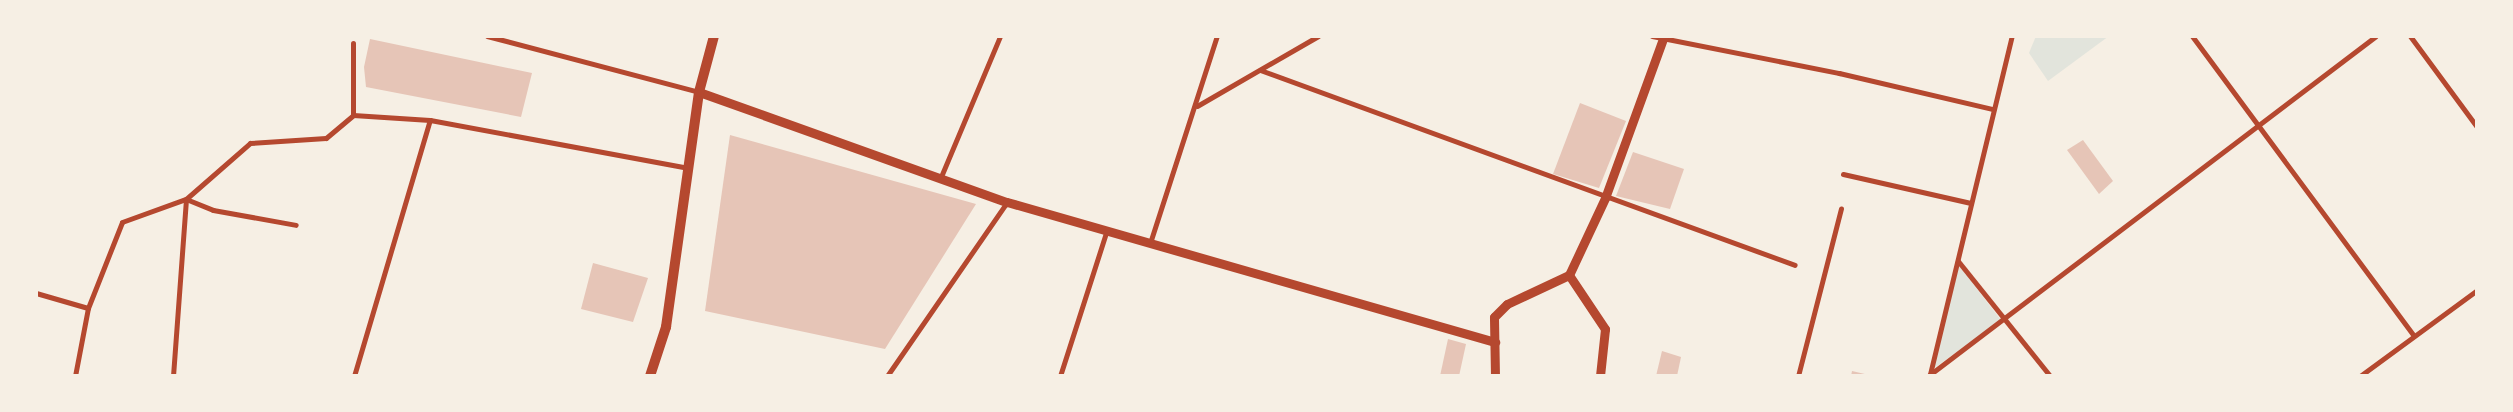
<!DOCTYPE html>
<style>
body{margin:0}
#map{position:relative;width:2513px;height:412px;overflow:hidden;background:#f6efe4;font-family:"Golos Text",sans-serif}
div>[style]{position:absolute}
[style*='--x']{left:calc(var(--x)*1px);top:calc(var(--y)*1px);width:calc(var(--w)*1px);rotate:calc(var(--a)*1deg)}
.green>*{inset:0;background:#e2e4dc}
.building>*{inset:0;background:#e6c5b7}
.minor>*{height:5px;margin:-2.5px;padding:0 2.5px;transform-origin:2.5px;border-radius:2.5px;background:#b5482f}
.tertiary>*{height:9px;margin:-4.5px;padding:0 4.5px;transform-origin:4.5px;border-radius:4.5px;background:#b5482f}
.secondary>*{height:10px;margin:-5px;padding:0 5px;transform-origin:5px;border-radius:5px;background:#b5482f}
span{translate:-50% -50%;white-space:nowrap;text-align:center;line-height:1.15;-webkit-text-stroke:4.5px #f6efe4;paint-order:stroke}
.frame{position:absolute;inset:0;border:38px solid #f6efe4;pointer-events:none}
</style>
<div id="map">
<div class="green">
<i style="clip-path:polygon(2036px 36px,2109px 36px,2048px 81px,2029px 53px)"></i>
<i style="clip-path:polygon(1959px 266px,2001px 320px,1933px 369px)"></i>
</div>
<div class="building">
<i style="clip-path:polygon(370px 39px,532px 73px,521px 117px,366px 87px,364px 67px)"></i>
<i style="clip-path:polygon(1580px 103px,1626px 121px,1599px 188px,1553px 174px)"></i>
<i style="clip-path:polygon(730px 135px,976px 204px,885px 349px,705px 311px)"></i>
<i style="clip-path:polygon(2083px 140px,2113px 181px,2099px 194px,2067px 150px)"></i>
<i style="clip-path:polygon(1633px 152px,1684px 169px,1670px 209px,1616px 196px)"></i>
<i style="clip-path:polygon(593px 263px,648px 278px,633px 322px,581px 309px)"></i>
<i style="clip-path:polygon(1448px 339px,1466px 344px,1459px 376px,1440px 376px)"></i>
<i style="clip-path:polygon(1662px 351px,1681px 357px,1677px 376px,1656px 376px)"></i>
<i style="clip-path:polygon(1852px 371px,1869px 375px,1869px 376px,1851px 376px)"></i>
</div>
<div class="minor">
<i style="--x:487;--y:36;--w:219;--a:14.8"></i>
<i style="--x:1652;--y:36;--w:191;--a:11.2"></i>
<i style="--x:1839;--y:73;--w:157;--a:13.2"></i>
<i style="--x:2192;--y:36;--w:373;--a:53.5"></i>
<i style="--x:2410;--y:36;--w:113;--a:53.6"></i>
<i style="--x:353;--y:43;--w:72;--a:90"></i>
<i style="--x:1260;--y:70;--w:569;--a:20.03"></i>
<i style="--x:1197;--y:106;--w:140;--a:-30"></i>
<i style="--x:1843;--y:174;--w:131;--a:12.8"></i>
<i style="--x:940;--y:179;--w:155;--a:-67.2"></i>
<i style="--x:1150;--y:243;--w:218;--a:-72.1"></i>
<i style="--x:1958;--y:261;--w:147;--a:51.3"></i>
<i style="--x:36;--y:293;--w:54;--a:16.1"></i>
<i style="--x:88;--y:308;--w:92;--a:-68.4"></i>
<i style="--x:122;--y:222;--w:68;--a:-19.8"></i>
<i style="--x:186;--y:199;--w:85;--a:-41.2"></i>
<i style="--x:250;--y:143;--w:76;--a:-3.8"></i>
<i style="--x:326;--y:138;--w:35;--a:-40"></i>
<i style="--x:353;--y:115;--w:77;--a:3.7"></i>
<i style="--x:430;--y:120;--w:263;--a:10.5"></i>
<i style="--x:1930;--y:374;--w:348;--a:-76.4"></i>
<i style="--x:75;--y:376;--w:69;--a:-79.2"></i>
<i style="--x:173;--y:376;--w:177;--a:-85.8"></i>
<i style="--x:186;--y:199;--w:29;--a:22"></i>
<i style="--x:213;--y:210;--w:84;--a:10.2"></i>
<i style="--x:354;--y:376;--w:267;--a:-73.5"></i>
<i style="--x:887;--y:376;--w:211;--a:-55.4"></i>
<i style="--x:1060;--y:376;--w:153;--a:-72.2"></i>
<i style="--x:1798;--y:376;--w:173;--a:-75.6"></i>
<i style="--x:1928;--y:376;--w:562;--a:-37.2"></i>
<i style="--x:2360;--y:376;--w:145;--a:-36.3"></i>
</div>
<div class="tertiary">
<i style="--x:699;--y:92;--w:327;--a:19.7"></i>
<i style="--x:1007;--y:202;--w:508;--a:16.01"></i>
<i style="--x:1569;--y:275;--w:85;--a:-64.9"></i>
<i style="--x:1605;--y:198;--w:172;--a:-70"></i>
<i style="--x:1495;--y:376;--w:59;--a:-91"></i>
<i style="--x:1494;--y:317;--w:18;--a:-45"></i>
<i style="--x:1507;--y:304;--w:68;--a:-25.1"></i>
<i style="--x:1569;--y:275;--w:65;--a:56.3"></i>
<i style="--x:1605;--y:329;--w:47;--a:96.1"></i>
</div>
<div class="secondary">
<i style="--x:650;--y:376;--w:52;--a:-71.9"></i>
<i style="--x:666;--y:327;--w:237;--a:-82"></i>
<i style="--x:699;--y:92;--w:58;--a:-75"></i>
</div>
<div class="frame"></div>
</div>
